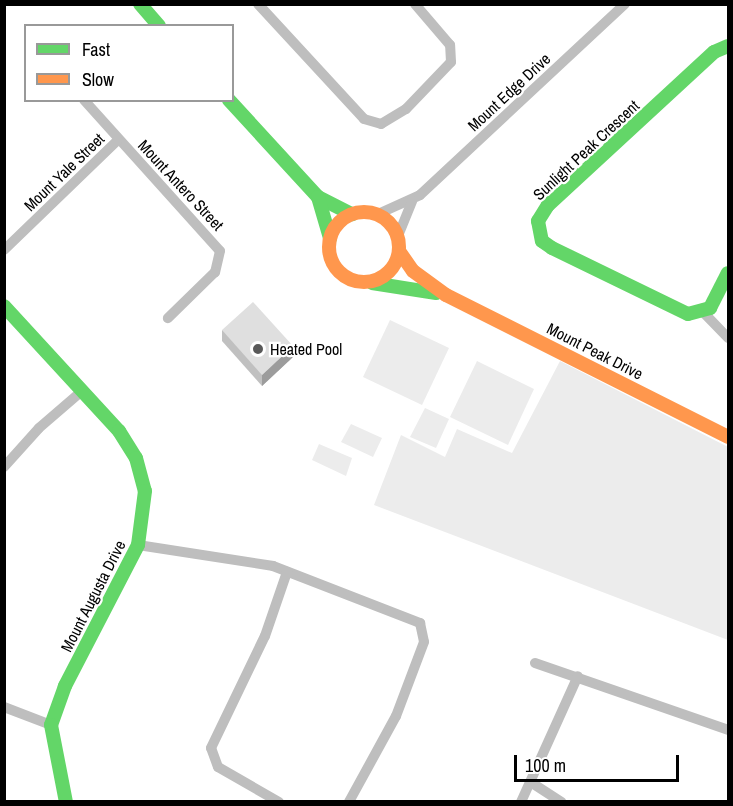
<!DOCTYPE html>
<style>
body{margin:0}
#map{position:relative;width:733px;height:806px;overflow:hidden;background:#fff;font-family:"Archivo Narrow",sans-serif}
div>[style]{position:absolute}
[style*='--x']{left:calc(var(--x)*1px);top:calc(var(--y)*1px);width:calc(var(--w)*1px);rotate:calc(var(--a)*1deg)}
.green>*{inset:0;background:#ececec}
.street>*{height:10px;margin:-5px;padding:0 5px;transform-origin:5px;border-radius:5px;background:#bebebe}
.fast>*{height:14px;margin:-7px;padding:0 7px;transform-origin:7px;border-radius:7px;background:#63d668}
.slow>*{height:14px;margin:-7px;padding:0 7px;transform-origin:7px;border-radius:7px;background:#ff974d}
.slow>.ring{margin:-7px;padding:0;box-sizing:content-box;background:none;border:14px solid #ff974d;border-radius:50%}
.wall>*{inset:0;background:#c0c0c0}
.shaded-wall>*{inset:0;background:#9c9c9c}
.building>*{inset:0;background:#dfdfdf}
.dots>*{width:16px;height:16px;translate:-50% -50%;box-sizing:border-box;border:3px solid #fff;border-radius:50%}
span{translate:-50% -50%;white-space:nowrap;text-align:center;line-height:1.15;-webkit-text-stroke:4.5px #fff;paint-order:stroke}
.street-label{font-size:16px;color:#000}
.poi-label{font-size:16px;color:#000}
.left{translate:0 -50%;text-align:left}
.frame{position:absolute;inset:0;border:6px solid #000;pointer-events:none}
.legend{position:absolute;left:24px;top:24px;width:210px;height:78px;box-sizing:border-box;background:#fff;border:2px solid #999;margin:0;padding:8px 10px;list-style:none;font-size:18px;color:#000}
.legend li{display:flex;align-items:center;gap:12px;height:30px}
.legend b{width:30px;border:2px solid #999}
.scale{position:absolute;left:514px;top:755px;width:165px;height:27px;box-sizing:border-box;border:3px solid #000;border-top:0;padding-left:8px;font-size:18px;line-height:21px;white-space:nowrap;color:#000;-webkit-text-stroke:4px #fff;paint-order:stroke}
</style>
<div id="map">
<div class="green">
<i style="clip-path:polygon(390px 320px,449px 348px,422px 405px,363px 377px)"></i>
<i style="clip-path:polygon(477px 361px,534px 389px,508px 445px,450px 417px)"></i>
<i style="clip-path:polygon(560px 361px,728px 447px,728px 640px,374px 505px,401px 435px,445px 457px,457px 429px,512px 453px)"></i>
<i style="clip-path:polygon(425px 408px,449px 419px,436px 448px,410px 437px)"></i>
<i style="clip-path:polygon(351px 424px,382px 438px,373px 457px,341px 442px)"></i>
<i style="clip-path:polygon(319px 444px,352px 458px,346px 476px,312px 460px)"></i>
</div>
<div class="street">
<i style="--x:258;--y:4;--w:156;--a:47.3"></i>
<i style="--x:364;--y:119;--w:18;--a:16"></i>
<i style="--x:381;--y:124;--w:29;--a:-31"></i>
<i style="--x:406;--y:109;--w:65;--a:-46.2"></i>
<i style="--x:451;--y:62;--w:17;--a:-93"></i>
<i style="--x:450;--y:45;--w:54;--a:-130.5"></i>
<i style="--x:84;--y:100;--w:203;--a:48"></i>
<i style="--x:220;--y:251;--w:22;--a:103"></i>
<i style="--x:215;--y:272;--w:66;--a:135.6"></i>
<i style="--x:378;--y:214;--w:46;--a:-24.3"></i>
<i style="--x:420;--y:195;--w:280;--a:-43"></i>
<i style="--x:398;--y:236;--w:38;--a:-68"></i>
<i style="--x:4;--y:250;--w:158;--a:-44"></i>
<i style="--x:703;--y:312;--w:36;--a:46"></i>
<i style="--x:4;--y:467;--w:52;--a:-48.1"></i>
<i style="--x:39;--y:428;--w:57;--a:-40.7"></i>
<i style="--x:138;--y:545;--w:137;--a:8.8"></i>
<i style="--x:273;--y:566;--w:158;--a:21.2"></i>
<i style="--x:420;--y:623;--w:19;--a:78"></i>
<i style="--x:424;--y:642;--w:79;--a:110.7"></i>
<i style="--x:396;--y:716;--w:98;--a:118.7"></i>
<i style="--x:535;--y:663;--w:204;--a:19.1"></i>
<i style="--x:4;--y:707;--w:50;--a:21"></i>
<i style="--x:532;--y:783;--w:35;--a:33"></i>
<i style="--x:279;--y:802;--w:70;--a:-150.2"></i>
<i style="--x:218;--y:767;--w:20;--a:-110"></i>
<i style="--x:211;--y:748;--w:124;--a:-64.3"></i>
<i style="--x:265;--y:636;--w:68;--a:-71"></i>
<i style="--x:521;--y:802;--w:138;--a:-65.7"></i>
</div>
<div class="fast">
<i style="--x:140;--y:4;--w:29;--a:49"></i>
<i style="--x:728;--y:46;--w:15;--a:157"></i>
<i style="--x:714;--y:52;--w:226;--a:137.3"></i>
<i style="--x:548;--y:205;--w:19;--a:122"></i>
<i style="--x:538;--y:221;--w:20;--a:79"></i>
<i style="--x:542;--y:241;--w:12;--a:35"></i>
<i style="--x:552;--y:248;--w:151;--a:25.9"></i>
<i style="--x:688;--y:314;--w:23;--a:-15"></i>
<i style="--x:710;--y:308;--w:39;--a:-63"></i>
<i style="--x:229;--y:100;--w:132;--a:47.5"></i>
<i style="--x:318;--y:197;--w:38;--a:27"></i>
<i style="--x:318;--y:197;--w:43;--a:73.7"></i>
<i style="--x:372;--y:283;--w:65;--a:8.9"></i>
<i style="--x:4;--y:306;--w:170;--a:47.4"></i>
<i style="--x:119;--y:431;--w:32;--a:58"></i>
<i style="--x:136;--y:458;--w:34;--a:75"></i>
<i style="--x:145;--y:491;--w:54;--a:97.4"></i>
<i style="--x:138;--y:545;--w:159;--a:117.4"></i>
<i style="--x:65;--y:686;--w:41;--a:109.7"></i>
<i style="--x:51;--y:725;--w:78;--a:79"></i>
</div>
<div class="slow">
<i class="ring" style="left:329px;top:212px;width:56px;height:56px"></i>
<i style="--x:399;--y:251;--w:24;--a:55"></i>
<i style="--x:413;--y:271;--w:41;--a:36"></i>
<i style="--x:446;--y:295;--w:316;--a:26.7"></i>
</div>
<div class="wall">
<i style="clip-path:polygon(222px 330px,293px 357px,262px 386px,222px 341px)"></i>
</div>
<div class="shaded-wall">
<i style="clip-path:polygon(293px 346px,293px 357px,262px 386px,262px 375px)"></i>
</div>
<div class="building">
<i style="clip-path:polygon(253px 302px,293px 346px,262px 375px,222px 330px)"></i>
</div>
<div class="dots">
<i style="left:258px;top:349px;background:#595959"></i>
</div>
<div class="street-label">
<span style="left:509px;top:92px;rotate:-43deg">Mount Edge Drive</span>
<span style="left:586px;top:150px;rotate:-43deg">Sunlight Peak Crescent</span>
<span style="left:64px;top:172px;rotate:-44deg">Mount Yale Street</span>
<span style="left:181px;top:185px;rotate:47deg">Mount Antero Street</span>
<span style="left:595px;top:351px;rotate:27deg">Mount Peak Drive</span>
<span style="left:93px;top:596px;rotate:-63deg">Mount Augusta Drive</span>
</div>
<div class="poi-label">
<span class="left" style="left:270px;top:349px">Heated Pool</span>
</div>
<div class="frame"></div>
<ul class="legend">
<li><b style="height:8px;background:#63d668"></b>Fast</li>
<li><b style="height:8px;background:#ff974d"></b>Slow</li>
</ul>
<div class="scale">100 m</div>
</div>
